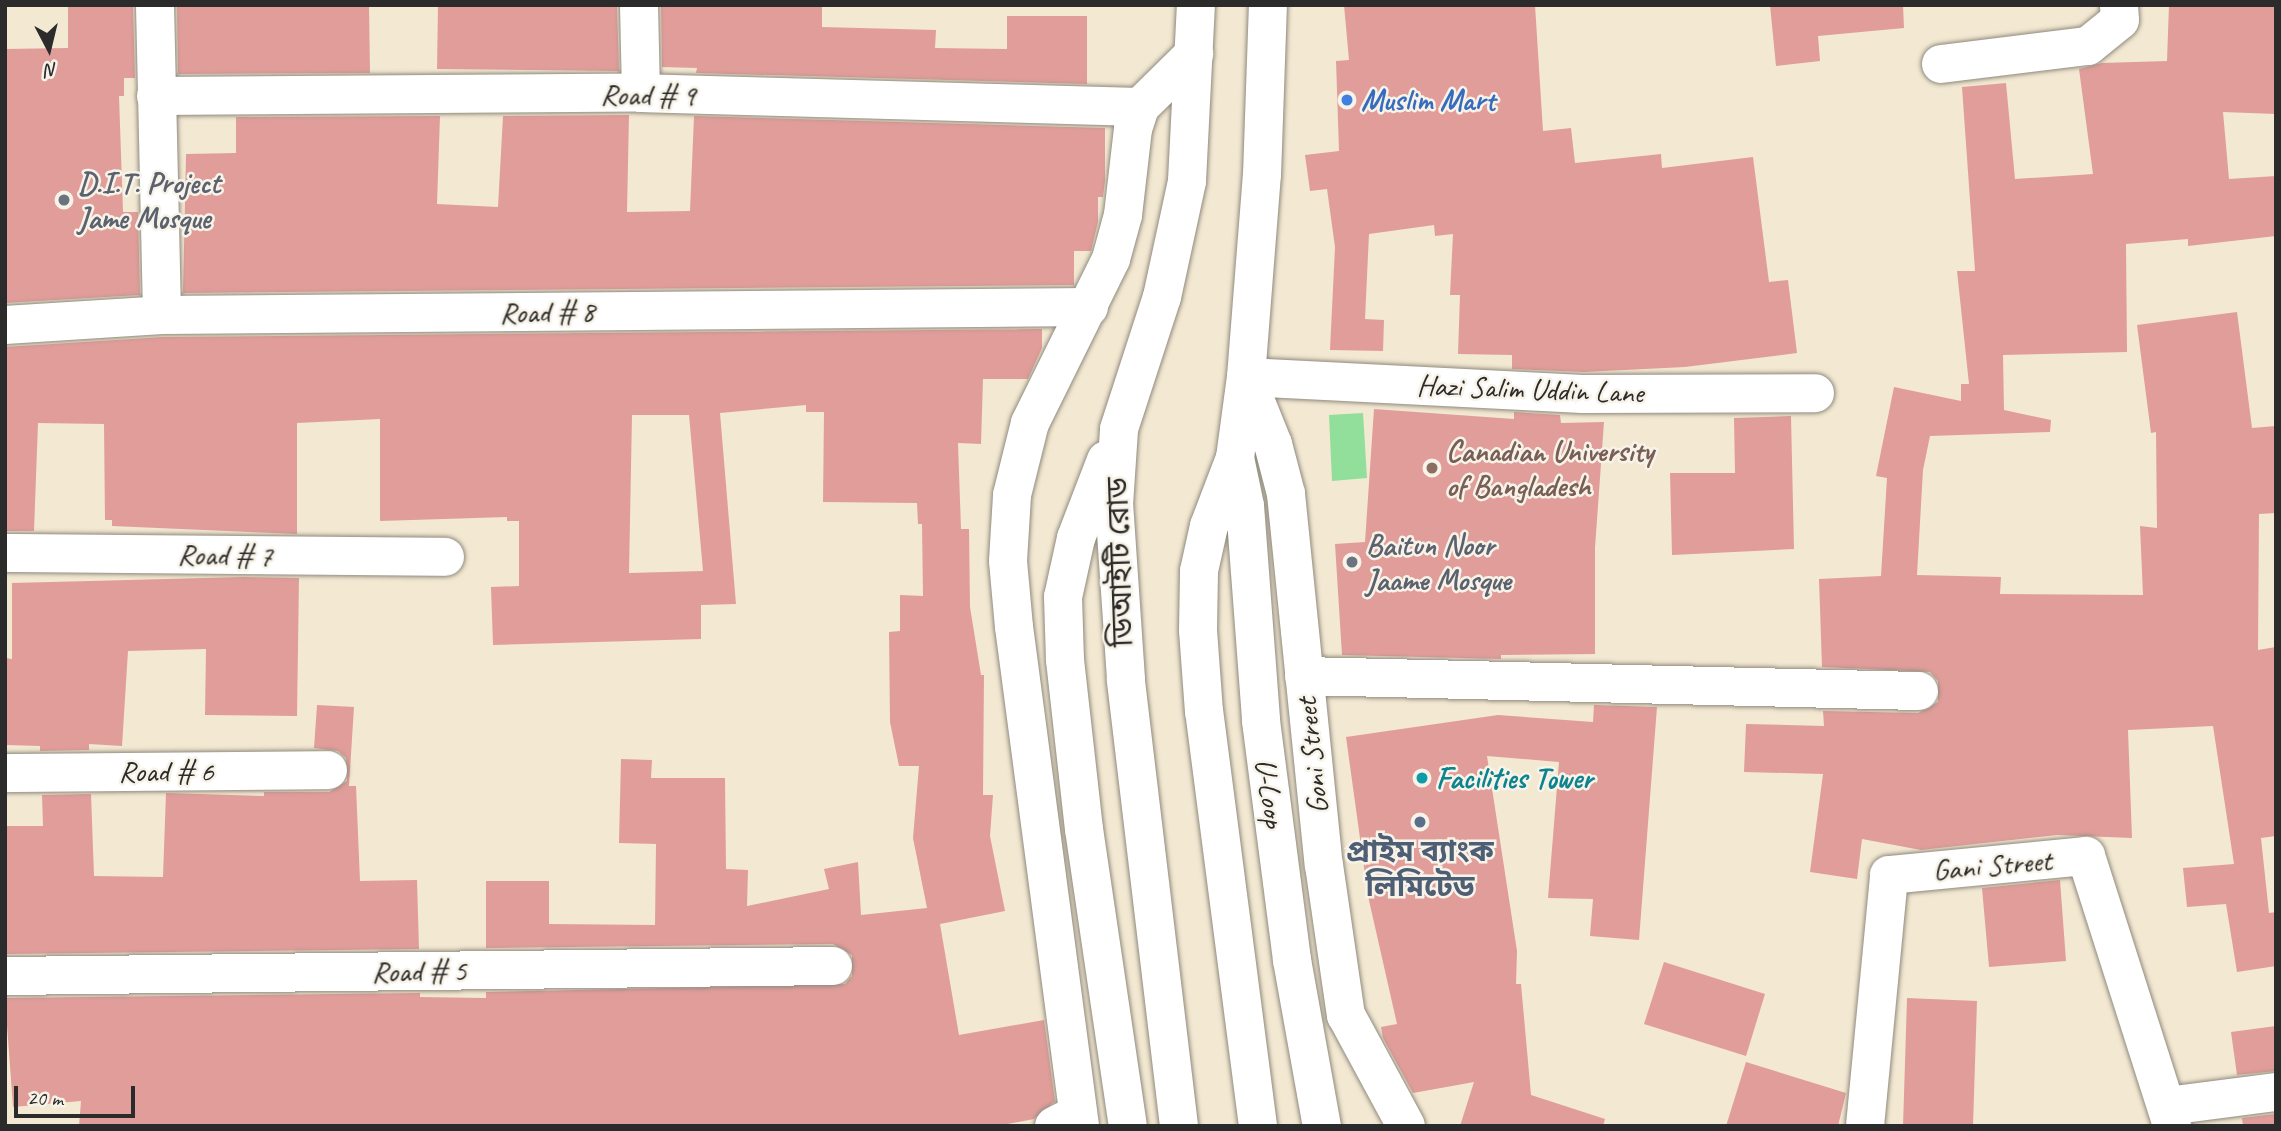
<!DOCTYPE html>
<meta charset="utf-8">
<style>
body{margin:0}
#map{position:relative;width:2281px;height:1131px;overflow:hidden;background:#f3e8d2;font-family:Caveat,"Noto Sans Bengali",sans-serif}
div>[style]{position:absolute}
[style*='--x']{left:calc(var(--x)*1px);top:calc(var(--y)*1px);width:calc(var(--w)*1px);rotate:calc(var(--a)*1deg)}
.green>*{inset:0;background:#92df9c}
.building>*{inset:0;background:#e19d9a}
.roads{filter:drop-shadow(0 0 2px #8f8a7e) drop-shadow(0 0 2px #8f8a7e)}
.minor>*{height:38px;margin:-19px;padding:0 19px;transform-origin:19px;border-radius:19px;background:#fff}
.tertiary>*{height:38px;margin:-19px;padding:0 19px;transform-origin:19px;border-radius:19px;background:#fff}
.primary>*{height:38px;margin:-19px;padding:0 19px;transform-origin:19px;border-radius:19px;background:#fff}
.dots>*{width:19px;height:19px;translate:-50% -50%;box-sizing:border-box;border:4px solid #f7f3e8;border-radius:50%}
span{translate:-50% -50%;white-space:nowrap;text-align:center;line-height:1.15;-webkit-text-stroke:5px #f7f3e8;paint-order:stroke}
.street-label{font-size:30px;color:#2b2b2b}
.shop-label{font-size:30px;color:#366cbe;font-weight:700}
.left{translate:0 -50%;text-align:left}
.worship-label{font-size:30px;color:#5b616d;font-weight:700}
.education-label{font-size:30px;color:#785e54;font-weight:700}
.culture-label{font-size:30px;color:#0d838f;font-weight:700}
.service-label{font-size:30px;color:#4e5e75;font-weight:700}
.frame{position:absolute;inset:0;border:7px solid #2b2b2b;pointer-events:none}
.north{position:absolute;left:14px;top:14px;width:70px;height:70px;-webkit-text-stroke:5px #f7f3e8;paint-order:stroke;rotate:173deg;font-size:19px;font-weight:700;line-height:28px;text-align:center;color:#2b2b2b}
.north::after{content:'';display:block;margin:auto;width:24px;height:32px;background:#2b2b2b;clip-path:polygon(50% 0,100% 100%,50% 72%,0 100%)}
.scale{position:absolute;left:14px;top:1086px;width:121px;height:32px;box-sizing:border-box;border:4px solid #2b2b2b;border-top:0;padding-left:9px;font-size:21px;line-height:24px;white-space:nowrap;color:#2b2b2b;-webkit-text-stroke:5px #f7f3e8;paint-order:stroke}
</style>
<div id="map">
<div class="green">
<i style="clip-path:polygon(1363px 413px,1367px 478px,1332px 481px,1329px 415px)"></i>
</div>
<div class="building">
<i style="clip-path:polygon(68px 5px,133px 6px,135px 78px,124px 78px,124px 96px,119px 96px,123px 212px,138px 212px,140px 295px,5px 303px,5px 49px,68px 48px)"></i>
<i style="clip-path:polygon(369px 5px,370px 73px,178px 74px,177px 6px)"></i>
<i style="clip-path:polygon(438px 5px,617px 6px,619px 71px,437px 69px)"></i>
<i style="clip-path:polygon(822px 5px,822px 27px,936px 30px,935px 48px,1007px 49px,1007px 16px,1087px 16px,1087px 84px,696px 73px,697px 68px,662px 67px,661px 6px)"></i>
<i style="clip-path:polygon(1344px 5px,1535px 5px,1543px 131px,1571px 128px,1575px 163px,1661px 154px,1662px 168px,1753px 157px,1769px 282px,1788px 280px,1797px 353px,1685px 367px,1584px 372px,1512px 369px,1512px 355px,1458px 354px,1460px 295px,1450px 295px,1453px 234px,1435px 236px,1434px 225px,1369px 234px,1365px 319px,1384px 320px,1383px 351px,1330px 350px,1335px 247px,1327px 189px,1310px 191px,1305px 155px,1339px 151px,1336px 61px,1349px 60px)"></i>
<i style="clip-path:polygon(1770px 5px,1903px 5px,1904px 28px,1818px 36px,1820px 61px,1776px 66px)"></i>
<i style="clip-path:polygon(2169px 5px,2276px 5px,2276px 114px,2223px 112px,2229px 179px,2276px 176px,2276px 236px,2188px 246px,2188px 239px,2126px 244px,2127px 352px,2003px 355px,2004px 410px,2051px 420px,2050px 432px,1930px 436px,1923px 470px,1917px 575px,2001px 577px,2000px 594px,2143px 595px,2140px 526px,2157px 528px,2156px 432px,2151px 433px,2137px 325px,2237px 312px,2252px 428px,2276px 426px,2276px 513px,2259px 514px,2258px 650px,2276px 647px,2276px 836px,2261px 838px,2269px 913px,2276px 912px,2276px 966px,2237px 972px,2226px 904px,2187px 907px,2183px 868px,2234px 864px,2213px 726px,2128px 730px,2132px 838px,2057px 835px,1921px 850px,1862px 839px,1857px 879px,1810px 872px,1823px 774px,1744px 772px,1746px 724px,1824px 726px,1823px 711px,1918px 713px,1938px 702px,1938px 681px,1930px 672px,1822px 667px,1819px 579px,1881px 576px,1887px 478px,1876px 476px,1894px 387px,1961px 401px,1961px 384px,1969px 384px,1957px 271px,1975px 271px,1962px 87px,2006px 83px,2015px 179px,2093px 174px,2079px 69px,2102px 63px,2167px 61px)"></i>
<i style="clip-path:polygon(629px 115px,627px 212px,690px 211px,694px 116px,1105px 128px,1105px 181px,1103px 197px,1098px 197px,1098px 222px,1091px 251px,1074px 251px,1074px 285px,183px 293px,186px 154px,236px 153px,236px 117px,440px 116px,437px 204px,498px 207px,503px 116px)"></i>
<i style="clip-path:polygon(evenodd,1042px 329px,1042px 348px,1028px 379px,983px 379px,981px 444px,958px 443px,961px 529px,969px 529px,970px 607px,981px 675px,984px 675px,983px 795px,993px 795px,990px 836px,1005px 911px,940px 924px,959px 1035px,1044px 1020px,1055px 1101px,1034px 1119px,997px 1126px,79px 1126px,81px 1101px,13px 1107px,5px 998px,420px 993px,420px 997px,486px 998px,486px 992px,845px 984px,852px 976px,852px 955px,833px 944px,486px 948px,486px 881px,549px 881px,549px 924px,655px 925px,656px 844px,619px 843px,621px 759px,652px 760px,651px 778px,725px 778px,726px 869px,748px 870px,747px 906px,829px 889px,824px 869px,858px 862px,861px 915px,927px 908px,913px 838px,919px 766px,899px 766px,890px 722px,889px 632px,900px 631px,900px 595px,923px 596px,922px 524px,918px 524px,917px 503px,823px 502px,824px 412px,806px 412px,806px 405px,720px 413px,736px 604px,701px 605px,701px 639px,493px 645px,491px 587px,519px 586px,519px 521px,507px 521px,507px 517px,380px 521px,380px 419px,297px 423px,297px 534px,112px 526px,112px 520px,105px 520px,104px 424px,38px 423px,34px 531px,5px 531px,5px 347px,163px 337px,1042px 329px,632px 415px,689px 415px,703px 571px,629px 573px,632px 415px)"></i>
<i style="clip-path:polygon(1374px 409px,1514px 419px,1514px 412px,1560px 415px,1561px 423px,1604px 422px,1595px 548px,1595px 654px,1501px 655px,1501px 659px,1342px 655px,1335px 544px,1365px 542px)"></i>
<i style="clip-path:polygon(1791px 416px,1794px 549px,1672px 555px,1670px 473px,1735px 473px,1734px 418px)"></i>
<i style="clip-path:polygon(244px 577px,299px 578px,297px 716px,205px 715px,206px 649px,128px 651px,122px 746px,89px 744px,89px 750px,40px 751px,40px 746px,5px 745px,5px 658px,12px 659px,12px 583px)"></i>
<i style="clip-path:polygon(317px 705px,354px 707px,349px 786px,356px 786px,360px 881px,417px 880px,419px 949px,5px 954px,5px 826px,43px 826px,42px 795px,91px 794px,94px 876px,163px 877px,166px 793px,264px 796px,264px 792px,329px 792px,347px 781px,346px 758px,338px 751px,314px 748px)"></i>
<i style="clip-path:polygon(1594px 705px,1657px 707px,1639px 940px,1590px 936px,1593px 899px,1548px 898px,1559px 762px,1487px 756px,1517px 951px,1516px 984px,1521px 984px,1531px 1095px,1605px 1119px,1603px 1126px,1460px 1126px,1474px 1082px,1413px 1093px,1383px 1038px,1381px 1027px,1397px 1024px,1368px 896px,1346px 737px,1498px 715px,1593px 722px)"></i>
<i style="clip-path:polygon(2060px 880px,2066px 961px,1989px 967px,1982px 888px)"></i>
<i style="clip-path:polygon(1664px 962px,1765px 994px,1746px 1056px,1644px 1024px)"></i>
<i style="clip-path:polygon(1907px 998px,1977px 1001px,1973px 1126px,1903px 1126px)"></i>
<i style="clip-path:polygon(2276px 1026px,2276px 1071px,2237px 1075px,2231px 1032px)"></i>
<i style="clip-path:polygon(1746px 1062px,1846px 1093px,1838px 1126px,1726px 1126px)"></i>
<i style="clip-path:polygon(2276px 1114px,2276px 1126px,2243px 1126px,2242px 1118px)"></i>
</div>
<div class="roads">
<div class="minor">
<i style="--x:155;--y:5;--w:310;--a:88.7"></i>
<i style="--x:639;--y:5;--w:88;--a:88.7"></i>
<i style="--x:1941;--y:64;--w:148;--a:-7"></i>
<i style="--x:2088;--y:46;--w:41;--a:-39.1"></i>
<i style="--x:2120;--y:20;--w:15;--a:-94"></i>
<i style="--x:156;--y:96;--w:485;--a:-0.4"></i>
<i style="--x:641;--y:93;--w:499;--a:1.6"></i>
<i style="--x:5;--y:325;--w:157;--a:-3.6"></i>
<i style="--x:162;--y:315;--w:927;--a:-0.49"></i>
<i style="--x:1246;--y:377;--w:337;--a:2.9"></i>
<i style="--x:1583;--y:394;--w:232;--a:-0.2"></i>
<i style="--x:5;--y:553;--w:440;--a:0.5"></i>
<i style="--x:1304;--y:676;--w:615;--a:1.4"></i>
<i style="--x:5;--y:773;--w:323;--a:-0.5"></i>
<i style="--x:5;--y:976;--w:828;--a:-0.69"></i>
<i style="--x:2168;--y:1106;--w:109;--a:-7.4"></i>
<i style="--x:1054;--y:1126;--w:27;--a:-27"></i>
<i style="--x:1865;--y:1126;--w:252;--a:-84.5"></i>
<i style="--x:1889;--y:875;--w:198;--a:-5.5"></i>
<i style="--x:2086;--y:856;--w:283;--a:72.3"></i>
</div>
<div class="tertiary">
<i style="--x:1246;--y:377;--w:72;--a:68.1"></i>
<i style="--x:1273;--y:444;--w:52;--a:75.4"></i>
<i style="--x:1286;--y:494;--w:373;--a:84.2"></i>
<i style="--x:1324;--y:865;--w:152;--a:81.7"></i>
<i style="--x:1346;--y:1015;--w:126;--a:61.6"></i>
<i style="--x:1080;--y:1126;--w:503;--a:-97.53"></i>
<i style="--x:1014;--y:627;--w:66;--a:-95.2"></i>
<i style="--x:1008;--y:561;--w:66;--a:-86.5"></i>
<i style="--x:1012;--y:495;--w:74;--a:-76"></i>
<i style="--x:1030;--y:423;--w:183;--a:-63.7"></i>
<i style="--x:1111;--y:259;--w:46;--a:-74.7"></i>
<i style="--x:1123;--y:215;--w:87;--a:-83.4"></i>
<i style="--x:1133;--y:129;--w:23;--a:-72"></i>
<i style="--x:1140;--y:107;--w:76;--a:-44.5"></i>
</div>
<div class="primary">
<i style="--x:1235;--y:458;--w:49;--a:78.2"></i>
<i style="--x:1245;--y:506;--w:216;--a:85.7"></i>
<i style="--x:1261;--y:721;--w:241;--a:82.6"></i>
<i style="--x:1292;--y:960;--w:169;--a:79.8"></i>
<i style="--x:1106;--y:460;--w:84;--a:111"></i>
<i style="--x:1076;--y:538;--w:60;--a:102.4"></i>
<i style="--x:1063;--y:597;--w:63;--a:88.2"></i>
<i style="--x:1065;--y:660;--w:170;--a:83.6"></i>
<i style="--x:1084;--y:829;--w:300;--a:81.6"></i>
<i style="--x:1179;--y:1126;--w:450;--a:-96.8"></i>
<i style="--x:1126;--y:679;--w:174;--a:-93.9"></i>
<i style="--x:1114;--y:505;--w:76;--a:-86.2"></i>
<i style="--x:1119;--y:429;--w:139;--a:-72"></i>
<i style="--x:1162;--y:297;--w:119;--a:-77.8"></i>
<i style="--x:1187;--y:181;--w:176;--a:-87.1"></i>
<i style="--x:1258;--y:1126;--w:418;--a:-97.4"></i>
<i style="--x:1204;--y:712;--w:82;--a:-94.2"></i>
<i style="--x:1198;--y:630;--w:59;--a:-89"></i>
<i style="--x:1199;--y:571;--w:46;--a:-77.5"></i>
<i style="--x:1209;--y:526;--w:73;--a:-69.1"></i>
<i style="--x:1235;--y:458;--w:82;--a:-82.3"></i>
<i style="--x:1246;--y:377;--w:203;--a:-85.5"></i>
<i style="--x:1262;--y:175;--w:170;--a:-88"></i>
</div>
</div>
<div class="dots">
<i style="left:1347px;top:100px;background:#3f7fe0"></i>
<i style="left:64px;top:200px;background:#6b7280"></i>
<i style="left:1432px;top:468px;background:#8d6e63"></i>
<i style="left:1352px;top:562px;background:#6b7280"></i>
<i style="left:1422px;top:778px;background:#0f9aa8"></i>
<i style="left:1420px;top:822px;background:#5c6f8a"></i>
</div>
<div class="street-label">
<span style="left:648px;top:95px;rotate:1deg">Road # 9</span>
<span style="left:547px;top:312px;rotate:-1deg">Road # 8</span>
<span style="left:1530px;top:389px;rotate:2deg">Hazi Salim Uddin Lane</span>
<span style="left:225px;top:555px;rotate:1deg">Road # 7</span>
<span style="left:1120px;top:562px;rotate:-92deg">ডিআইটি রোড</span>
<span style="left:1312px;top:756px;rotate:-96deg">Goni Street</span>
<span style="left:166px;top:771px">Road # 6</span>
<span style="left:1270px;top:793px;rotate:82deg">U-Loop</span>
<span style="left:1992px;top:865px;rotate:-5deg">Gani Street</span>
<span style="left:419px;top:971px;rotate:-1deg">Road # 5</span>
</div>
<div class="shop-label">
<span class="left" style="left:1361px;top:100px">Muslim Mart</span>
</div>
<div class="worship-label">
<span class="left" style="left:78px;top:200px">D.I.T. Project<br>Jame Mosque</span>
<span class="left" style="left:1366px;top:562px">Baitun Noor<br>Jaame Mosque</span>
</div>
<div class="education-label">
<span class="left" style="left:1446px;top:468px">Canadian University<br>of Bangladesh</span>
</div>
<div class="culture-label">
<span class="left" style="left:1436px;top:778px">Facilities Tower</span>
</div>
<div class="service-label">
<span style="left:1420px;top:868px">প্রাইম ব্যাংক<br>লিমিটেড</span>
</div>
<div class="frame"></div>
<div class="north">N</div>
<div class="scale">20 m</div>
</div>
